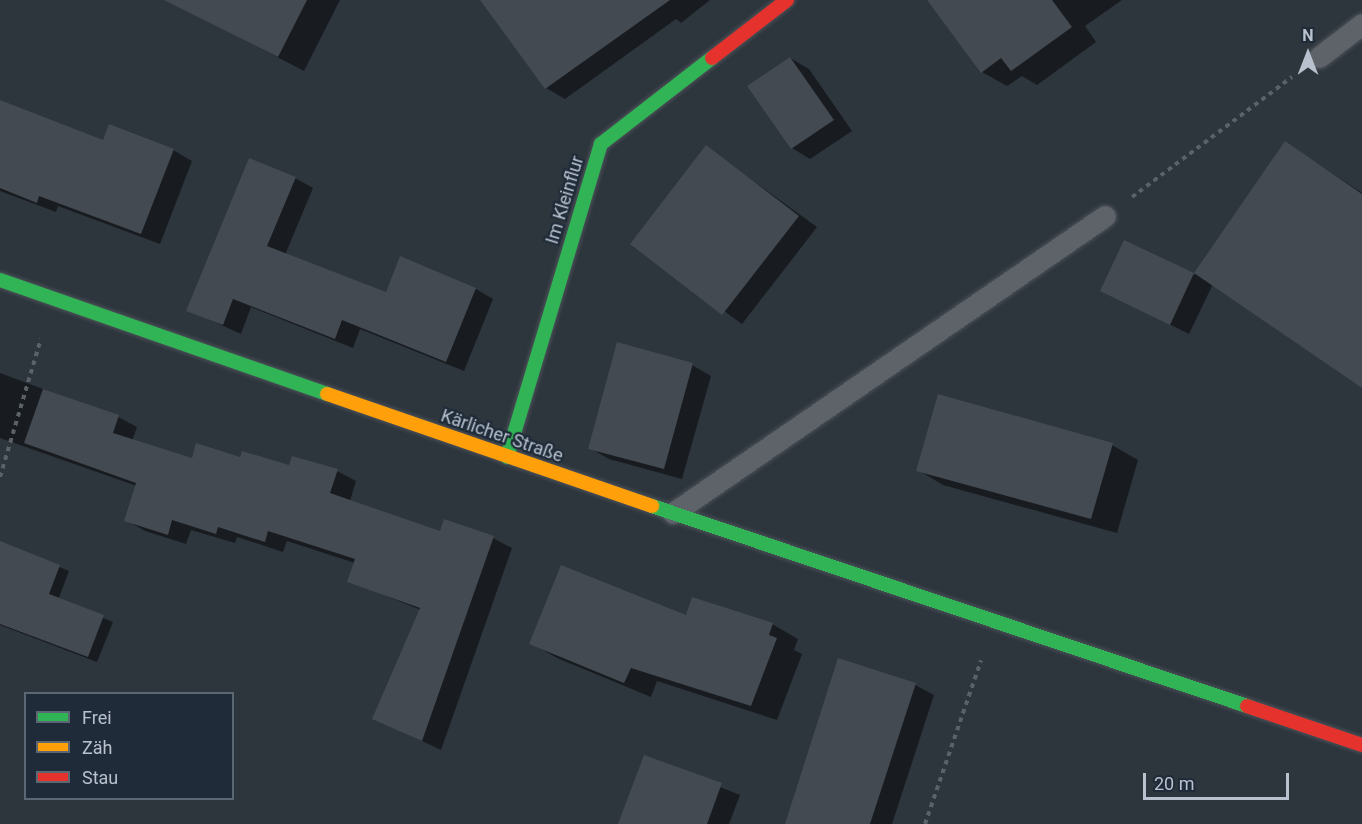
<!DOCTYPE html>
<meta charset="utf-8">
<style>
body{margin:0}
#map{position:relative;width:1362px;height:824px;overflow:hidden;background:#2d353d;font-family:Roboto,sans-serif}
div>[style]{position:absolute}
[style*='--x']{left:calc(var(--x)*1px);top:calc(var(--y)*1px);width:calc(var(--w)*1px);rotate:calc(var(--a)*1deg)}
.shadow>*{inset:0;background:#0007}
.building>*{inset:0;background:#444a51}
.path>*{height:4px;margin-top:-2px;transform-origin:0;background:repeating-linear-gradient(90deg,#5b6267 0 4.5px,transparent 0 9px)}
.roads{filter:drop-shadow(0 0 2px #4b5157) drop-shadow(0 0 2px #4b5157)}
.lane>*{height:21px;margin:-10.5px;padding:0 10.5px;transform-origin:10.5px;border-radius:10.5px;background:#5e636a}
.fast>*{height:14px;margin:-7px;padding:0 7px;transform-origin:7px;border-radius:7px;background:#30b455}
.slow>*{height:14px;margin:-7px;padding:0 7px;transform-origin:7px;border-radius:7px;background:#ff9f0a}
.jam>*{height:14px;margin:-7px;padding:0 7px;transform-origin:7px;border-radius:7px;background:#e5322d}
span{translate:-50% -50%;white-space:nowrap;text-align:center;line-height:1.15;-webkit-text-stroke:4.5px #1f2b39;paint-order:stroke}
.street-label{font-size:18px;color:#b8c1cd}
.legend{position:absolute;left:24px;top:692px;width:210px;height:108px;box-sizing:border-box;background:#1f2b39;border:2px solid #5c6774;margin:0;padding:8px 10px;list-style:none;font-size:18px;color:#b8c1cd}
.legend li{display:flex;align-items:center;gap:12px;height:30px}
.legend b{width:30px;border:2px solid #5c6774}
.north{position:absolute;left:1278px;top:24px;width:60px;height:60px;-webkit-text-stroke:4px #1f2b39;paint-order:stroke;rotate:0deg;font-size:16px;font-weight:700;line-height:24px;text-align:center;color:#b8c1cd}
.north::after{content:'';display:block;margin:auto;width:21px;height:27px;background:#b8c1cd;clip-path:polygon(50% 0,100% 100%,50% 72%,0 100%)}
.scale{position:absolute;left:1143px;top:773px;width:146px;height:27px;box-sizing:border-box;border:3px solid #b8c1cd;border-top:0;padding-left:8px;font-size:18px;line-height:21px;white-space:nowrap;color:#b8c1cd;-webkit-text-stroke:4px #1f2b39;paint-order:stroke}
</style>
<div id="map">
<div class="shadow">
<i style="clip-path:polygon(167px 0,340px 0,304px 71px)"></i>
<i style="clip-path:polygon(488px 0,710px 0,681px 23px,676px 19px,565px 99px,546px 88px)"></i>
<i style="clip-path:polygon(929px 0,1122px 0,1085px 26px,1096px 42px,1037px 85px,1022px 76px,1007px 86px,982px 72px)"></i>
<i style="clip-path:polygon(790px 58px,809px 69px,852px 131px,810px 159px,792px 148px)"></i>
<i style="clip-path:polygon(0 101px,104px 142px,173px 150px,192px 161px,160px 244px,58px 206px,56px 212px,0 191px)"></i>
<i style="clip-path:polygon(1286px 143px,1362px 193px,1362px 387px,1213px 284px,1189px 334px,1102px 290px,1125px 242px,1195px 275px)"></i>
<i style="clip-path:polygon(706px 147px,817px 227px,742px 324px,632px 244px)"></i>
<i style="clip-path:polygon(295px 178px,313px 188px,285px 255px,386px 294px,476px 289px,493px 299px,464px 371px,360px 329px,353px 348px,251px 307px,241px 334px,188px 310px)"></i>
<i style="clip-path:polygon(692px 365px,711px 376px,682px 479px,609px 459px,590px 448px)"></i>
<i style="clip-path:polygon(0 373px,118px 417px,137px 427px,132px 441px,193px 460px,241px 459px,337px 471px,356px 481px,350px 501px,441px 533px,493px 538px,512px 548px,441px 750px,374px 718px,421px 610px,349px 581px,355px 563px,287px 541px,283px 552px,237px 537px,235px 543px,191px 530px,186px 544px,145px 531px,126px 520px,137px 486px,0 438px)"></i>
<i style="clip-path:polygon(1112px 445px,1138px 460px,1117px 533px,943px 485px,918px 470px)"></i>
<i style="clip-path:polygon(0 543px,69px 571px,58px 600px,113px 622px,97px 662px,0 625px)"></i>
<i style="clip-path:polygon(687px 617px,772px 624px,798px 639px,794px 650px,802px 654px,777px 720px,657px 681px,651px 697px,557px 658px,531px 643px)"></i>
<i style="clip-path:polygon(839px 660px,915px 685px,934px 695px,892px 824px,786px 824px)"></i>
<i style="clip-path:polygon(645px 757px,740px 795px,729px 824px,620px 824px)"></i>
</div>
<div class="building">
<i style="clip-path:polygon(164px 0,307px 0,278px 57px)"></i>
<i style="clip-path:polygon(480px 0,670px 0,545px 89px)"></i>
<i style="clip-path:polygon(927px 0,1052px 0,1072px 27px,1011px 71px,1001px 58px,981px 73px)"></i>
<i style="clip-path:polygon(790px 57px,834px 120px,791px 149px,747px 86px)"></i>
<i style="clip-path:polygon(0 100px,103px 140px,109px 124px,174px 149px,141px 234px,39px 196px,37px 203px,0 188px)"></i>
<i style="clip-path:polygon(1285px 141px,1362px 194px,1362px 388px,1194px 273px)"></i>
<i style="clip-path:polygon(706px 145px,799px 216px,722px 315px,630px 244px)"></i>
<i style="clip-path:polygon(249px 158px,296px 177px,267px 246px,386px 292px,400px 256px,476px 288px,446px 362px,342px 320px,335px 339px,233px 299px,223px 325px,186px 311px)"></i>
<i style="clip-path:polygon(1124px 240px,1194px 273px,1170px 325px,1100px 291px)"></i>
<i style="clip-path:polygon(617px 342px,693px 363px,664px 469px,588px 449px)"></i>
<i style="clip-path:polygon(43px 389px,119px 415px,113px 433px,192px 458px,196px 443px,240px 457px,242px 451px,289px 465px,292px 456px,338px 469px,330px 493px,440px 531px,444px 519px,494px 536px,422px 741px,372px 719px,420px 608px,347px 582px,355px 559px,268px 531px,265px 542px,218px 527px,216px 534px,172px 520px,168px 535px,124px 521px,136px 483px,24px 443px)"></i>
<i style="clip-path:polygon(938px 394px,1113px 443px,1091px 519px,916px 471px)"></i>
<i style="clip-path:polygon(0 541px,60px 565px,49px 594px,104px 615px,88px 657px,0 624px)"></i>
<i style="clip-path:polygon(561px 565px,686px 615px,692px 597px,773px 623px,769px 635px,777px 638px,751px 706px,631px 668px,624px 683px,529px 644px)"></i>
<i style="clip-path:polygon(838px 658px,916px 683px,870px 824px,785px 824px)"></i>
<i style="clip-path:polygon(644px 755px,722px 783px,707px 824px,618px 824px)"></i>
</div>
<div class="path">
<i style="--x:1132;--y:197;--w:200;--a:-36.9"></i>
<i style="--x:0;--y:477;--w:144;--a:-73.5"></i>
<i style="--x:925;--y:824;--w:173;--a:-71.1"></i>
</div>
<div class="roads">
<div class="lane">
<i style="--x:1319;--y:57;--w:54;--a:-37.5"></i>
<i style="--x:673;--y:513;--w:524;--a:-34.51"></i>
</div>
<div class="fast">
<i style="--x:0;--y:280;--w:346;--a:19.2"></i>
<i style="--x:507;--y:457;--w:327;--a:-73.3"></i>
<i style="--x:601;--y:144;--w:140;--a:-37.8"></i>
<i style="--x:652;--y:506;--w:628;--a:18.58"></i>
</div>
<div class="slow">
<i style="--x:327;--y:394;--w:344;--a:19"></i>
</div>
<div class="jam">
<i style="--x:712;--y:58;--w:95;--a:-37.7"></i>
<i style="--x:1247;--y:706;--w:121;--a:18.7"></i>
</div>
</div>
<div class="street-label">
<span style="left:565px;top:200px;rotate:-73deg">Im Kleinflur</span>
<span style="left:502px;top:436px;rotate:19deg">Kärlicher Straße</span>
</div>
<ul class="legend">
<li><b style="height:8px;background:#30b455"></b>Frei</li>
<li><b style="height:8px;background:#ff9f0a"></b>Zäh</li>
<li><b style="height:8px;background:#e5322d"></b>Stau</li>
</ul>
<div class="north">N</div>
<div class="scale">20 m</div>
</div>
